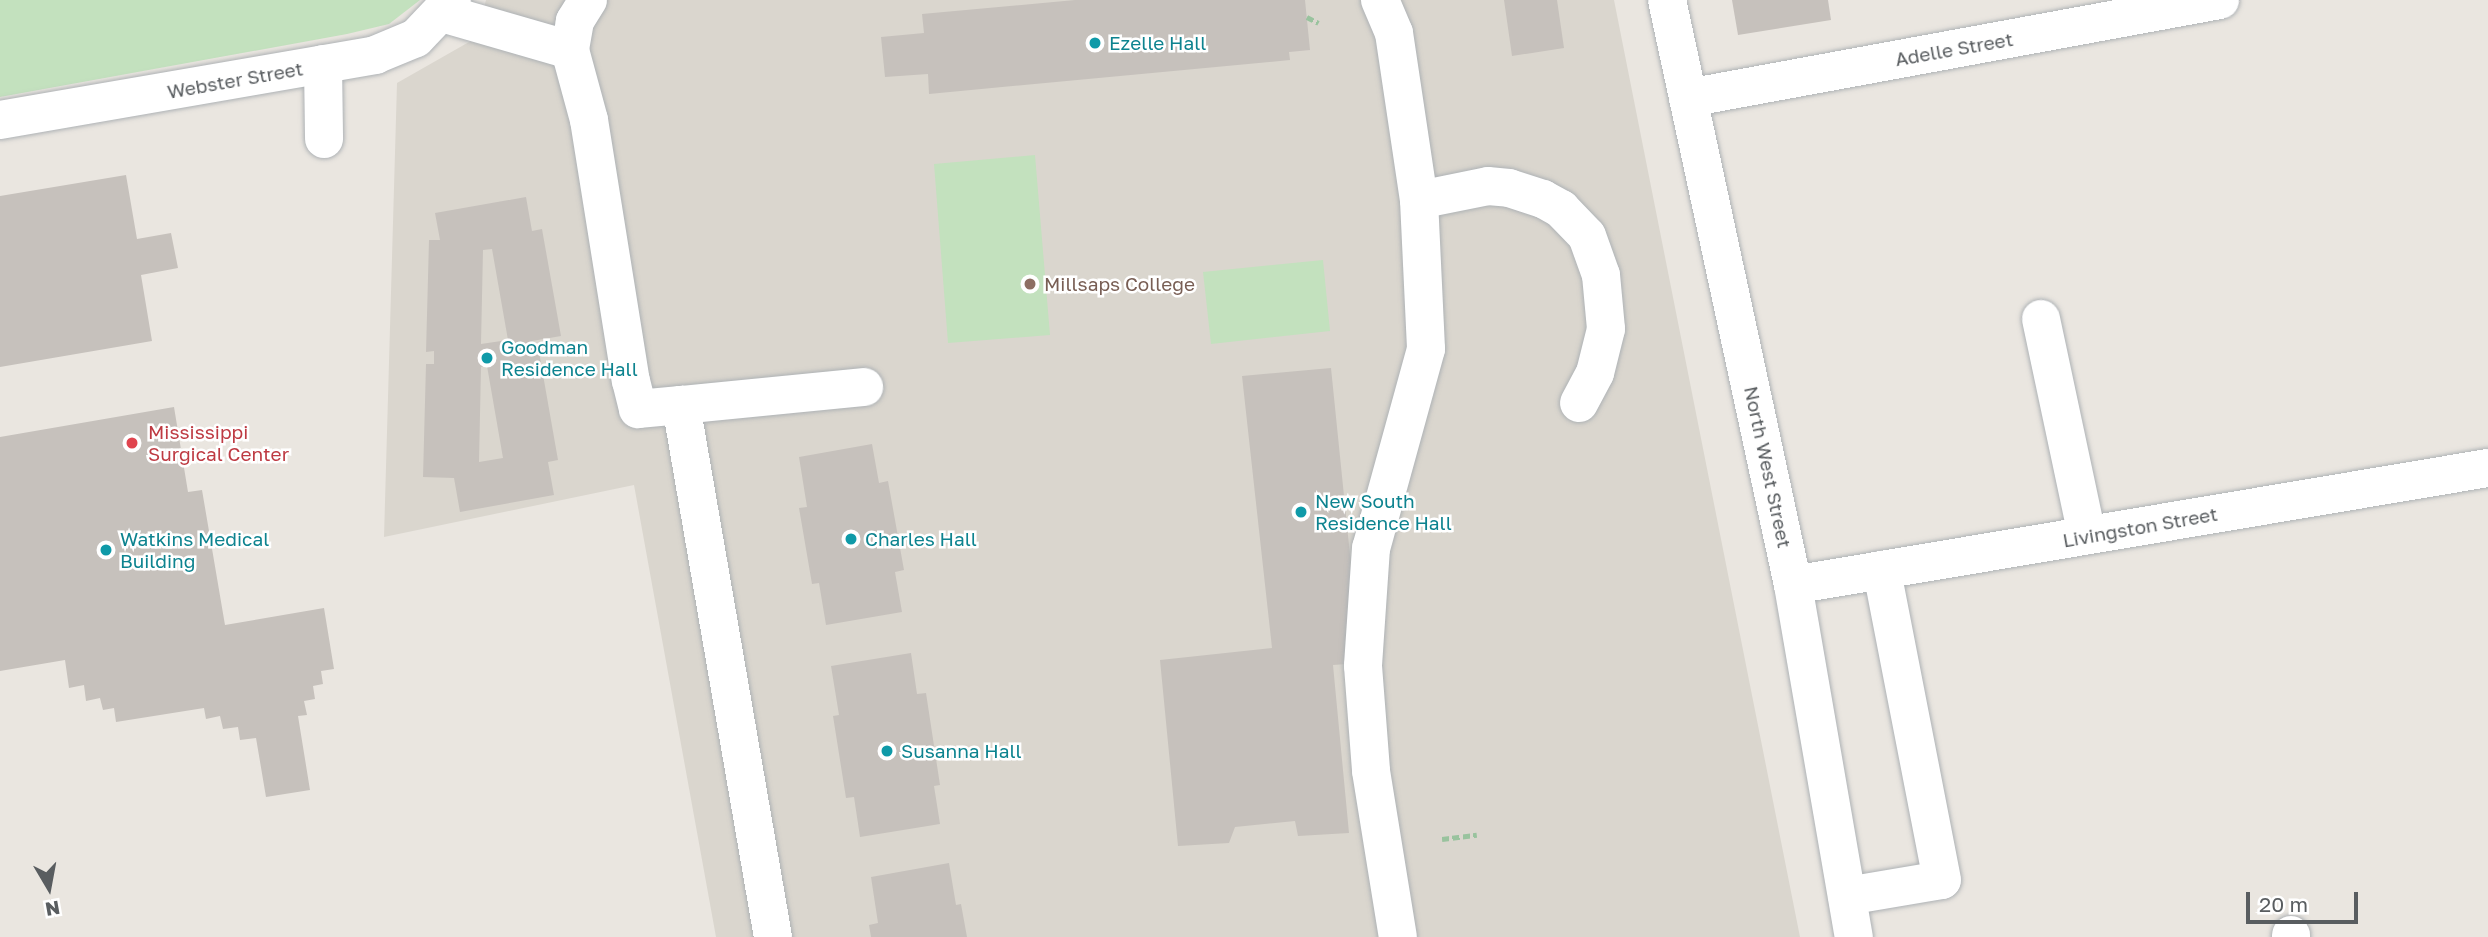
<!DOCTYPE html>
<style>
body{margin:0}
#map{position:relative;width:2488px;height:937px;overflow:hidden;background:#eae6e0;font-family:"Golos Text",sans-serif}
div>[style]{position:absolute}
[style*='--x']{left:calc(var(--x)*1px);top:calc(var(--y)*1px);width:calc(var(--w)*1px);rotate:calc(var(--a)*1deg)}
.education>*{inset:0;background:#dad6ce}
.green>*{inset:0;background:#c3e1be}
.building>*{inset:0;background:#c6c1bc}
.path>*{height:4.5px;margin-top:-2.25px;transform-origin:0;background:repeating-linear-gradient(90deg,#99c39e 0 7px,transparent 0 10.5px)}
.roads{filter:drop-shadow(0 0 2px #aeb2b5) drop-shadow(0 0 2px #aeb2b5)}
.minor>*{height:38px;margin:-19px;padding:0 19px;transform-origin:19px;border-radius:19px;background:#fff}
.dots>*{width:19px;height:19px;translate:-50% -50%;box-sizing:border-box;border:4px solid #fff;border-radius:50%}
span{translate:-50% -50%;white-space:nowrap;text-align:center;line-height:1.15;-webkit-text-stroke:5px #fff;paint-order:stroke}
.culture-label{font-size:19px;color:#0d838f}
.left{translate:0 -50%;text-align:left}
.street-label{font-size:19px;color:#595d60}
.education-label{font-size:19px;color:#785e54}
.health-label{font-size:19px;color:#be3a42}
.north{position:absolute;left:14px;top:853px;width:70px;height:70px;-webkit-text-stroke:5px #fff;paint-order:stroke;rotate:170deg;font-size:19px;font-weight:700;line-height:28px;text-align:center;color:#595d60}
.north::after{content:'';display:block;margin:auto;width:24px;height:32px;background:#595d60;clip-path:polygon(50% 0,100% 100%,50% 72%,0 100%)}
.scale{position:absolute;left:2246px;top:892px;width:112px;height:32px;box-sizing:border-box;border:4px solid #595d60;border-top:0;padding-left:9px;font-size:21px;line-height:24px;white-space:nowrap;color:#595d60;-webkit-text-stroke:5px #fff;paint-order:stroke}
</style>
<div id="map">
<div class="education">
<i style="clip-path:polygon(486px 0,1614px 0,1800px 937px,716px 937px,634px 485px,384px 537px,397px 83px,476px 38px)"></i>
</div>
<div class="green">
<i style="clip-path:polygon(0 0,420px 0,389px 24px,347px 34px,0 97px)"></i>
<i style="clip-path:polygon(1035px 155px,1050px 335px,948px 343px,934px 164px)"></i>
<i style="clip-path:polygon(1323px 260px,1330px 331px,1211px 344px,1203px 272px)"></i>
</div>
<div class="building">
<i style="clip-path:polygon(1075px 0,1305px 0,1310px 50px,1289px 52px,1290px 60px,929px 94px,928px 74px,885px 77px,881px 37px,924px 33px,922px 14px)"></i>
<i style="clip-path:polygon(1504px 0,1557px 0,1564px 48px,1512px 56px)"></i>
<i style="clip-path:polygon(1732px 0,1828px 0,1831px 20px,1738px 35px)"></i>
<i style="clip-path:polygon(126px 175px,137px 239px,171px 233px,178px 268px,141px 275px,152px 341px,0 367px,0 196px)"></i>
<i style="clip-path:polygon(evenodd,526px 197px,532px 231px,542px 229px,561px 336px,532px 341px,535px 353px,539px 352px,558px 460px,548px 462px,554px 495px,460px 512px,454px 478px,423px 477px,426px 364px,434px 364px,434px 351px,426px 352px,429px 240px,440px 240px,435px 213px,526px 197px,492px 249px,508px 340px,481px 344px,483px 250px,492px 249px,526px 197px,487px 366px,503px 458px,479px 462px,481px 367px,487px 366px)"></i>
<i style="clip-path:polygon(1331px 368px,1361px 663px,1333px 665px,1349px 833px,1298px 836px,1295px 821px,1235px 827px,1229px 843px,1178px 846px,1160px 660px,1272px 648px,1242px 376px)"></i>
<i style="clip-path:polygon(174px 407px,188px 492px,202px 490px,225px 625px,324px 608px,334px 669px,321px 671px,323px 684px,313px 686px,315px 699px,304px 701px,307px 715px,298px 716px,310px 790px,266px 797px,256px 738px,240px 740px,238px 727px,223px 729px,220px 716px,206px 719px,204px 708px,116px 722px,114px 708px,103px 710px,100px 698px,86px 701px,84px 685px,69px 688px,65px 660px,0 671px,0 437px)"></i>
<i style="clip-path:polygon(872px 444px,879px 483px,888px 481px,904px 570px,895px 572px,902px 612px,826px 625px,819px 583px,812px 584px,799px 508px,807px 507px,799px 457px)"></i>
<i style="clip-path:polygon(911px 653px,917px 694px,926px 693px,940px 785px,934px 786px,940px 824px,860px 837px,854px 797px,846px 798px,833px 716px,839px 715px,831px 666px)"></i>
<i style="clip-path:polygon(949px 863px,956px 905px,961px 904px,967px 937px,871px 937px,869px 925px,878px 923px,871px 877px)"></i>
</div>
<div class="path">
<i style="--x:1307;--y:17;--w:13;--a:27"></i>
<i style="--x:1442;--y:839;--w:35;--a:-7"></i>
</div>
<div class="roads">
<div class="minor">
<i style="--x:588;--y:0;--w:25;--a:122"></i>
<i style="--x:575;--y:21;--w:29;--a:100"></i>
<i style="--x:570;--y:50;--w:73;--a:74.8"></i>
<i style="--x:589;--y:120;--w:264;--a:80.9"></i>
<i style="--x:631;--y:381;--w:29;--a:76"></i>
<i style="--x:638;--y:409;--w:43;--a:-5.3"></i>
<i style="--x:681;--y:405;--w:540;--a:80.19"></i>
<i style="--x:1380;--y:0;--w:36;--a:67"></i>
<i style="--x:1394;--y:33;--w:169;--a:81.5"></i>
<i style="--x:1419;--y:200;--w:149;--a:87.3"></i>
<i style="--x:1426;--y:349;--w:206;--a:105.4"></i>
<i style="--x:1371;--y:548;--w:118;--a:93.9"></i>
<i style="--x:1363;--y:666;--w:105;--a:85.6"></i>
<i style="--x:1371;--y:771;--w:168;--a:80.8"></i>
<i style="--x:1667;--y:0;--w:598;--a:77.85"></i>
<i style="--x:1793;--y:585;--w:357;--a:80.2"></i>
<i style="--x:442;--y:13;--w:133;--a:16.1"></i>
<i style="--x:323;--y:64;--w:75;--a:89.2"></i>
<i style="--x:1688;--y:98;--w:541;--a:-10.44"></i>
<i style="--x:0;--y:120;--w:381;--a:-9.8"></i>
<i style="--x:375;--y:55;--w:44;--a:-22.5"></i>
<i style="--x:416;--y:38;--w:52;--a:-46.5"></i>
<i style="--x:1419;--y:200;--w:70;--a:-11.5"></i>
<i style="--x:1488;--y:186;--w:21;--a:5"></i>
<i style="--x:1509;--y:188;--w:36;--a:18"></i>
<i style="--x:1543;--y:199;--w:21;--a:29"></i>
<i style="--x:1561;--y:209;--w:37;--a:46"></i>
<i style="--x:1587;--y:236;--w:41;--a:70.3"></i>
<i style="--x:1601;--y:275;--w:54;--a:84.7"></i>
<i style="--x:1606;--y:329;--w:45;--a:104"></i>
<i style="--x:1595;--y:373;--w:34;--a:118"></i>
<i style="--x:2041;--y:319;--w:221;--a:78"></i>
<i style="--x:681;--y:405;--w:184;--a:-5.6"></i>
<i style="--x:1793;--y:585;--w:705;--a:-9.56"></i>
<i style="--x:1847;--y:896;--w:96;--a:-9.6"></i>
<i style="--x:1942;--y:880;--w:316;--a:-101"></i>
<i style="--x:2291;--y:935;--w:2;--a:90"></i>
</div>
</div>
<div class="dots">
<i style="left:1095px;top:43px;background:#0f9aa8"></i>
<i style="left:1030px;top:284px;background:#8d6e63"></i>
<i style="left:487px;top:358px;background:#0f9aa8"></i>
<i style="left:132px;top:443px;background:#e0444e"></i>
<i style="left:1301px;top:512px;background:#0f9aa8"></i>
<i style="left:851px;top:539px;background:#0f9aa8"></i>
<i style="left:106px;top:550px;background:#0f9aa8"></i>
<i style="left:887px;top:751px;background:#0f9aa8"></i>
</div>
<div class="culture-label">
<span class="left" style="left:1109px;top:43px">Ezelle Hall</span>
<span class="left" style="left:501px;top:358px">Goodman<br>Residence Hall</span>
<span class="left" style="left:1315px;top:512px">New South<br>Residence Hall</span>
<span class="left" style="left:120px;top:550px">Watkins Medical<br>Building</span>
<span class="left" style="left:865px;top:539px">Charles Hall</span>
<span class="left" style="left:901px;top:751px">Susanna Hall</span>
</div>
<div class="street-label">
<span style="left:1954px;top:49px;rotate:-10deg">Adelle Street</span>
<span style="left:235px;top:80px;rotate:-10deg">Webster Street</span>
<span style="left:1768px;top:467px;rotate:78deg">North West Street</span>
<span style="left:2140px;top:527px;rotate:-10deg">Livingston Street</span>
</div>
<div class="education-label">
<span class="left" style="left:1044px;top:284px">Millsaps College</span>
</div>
<div class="health-label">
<span class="left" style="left:148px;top:443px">Mississippi<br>Surgical Center</span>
</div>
<div class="north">N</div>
<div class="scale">20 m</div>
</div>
